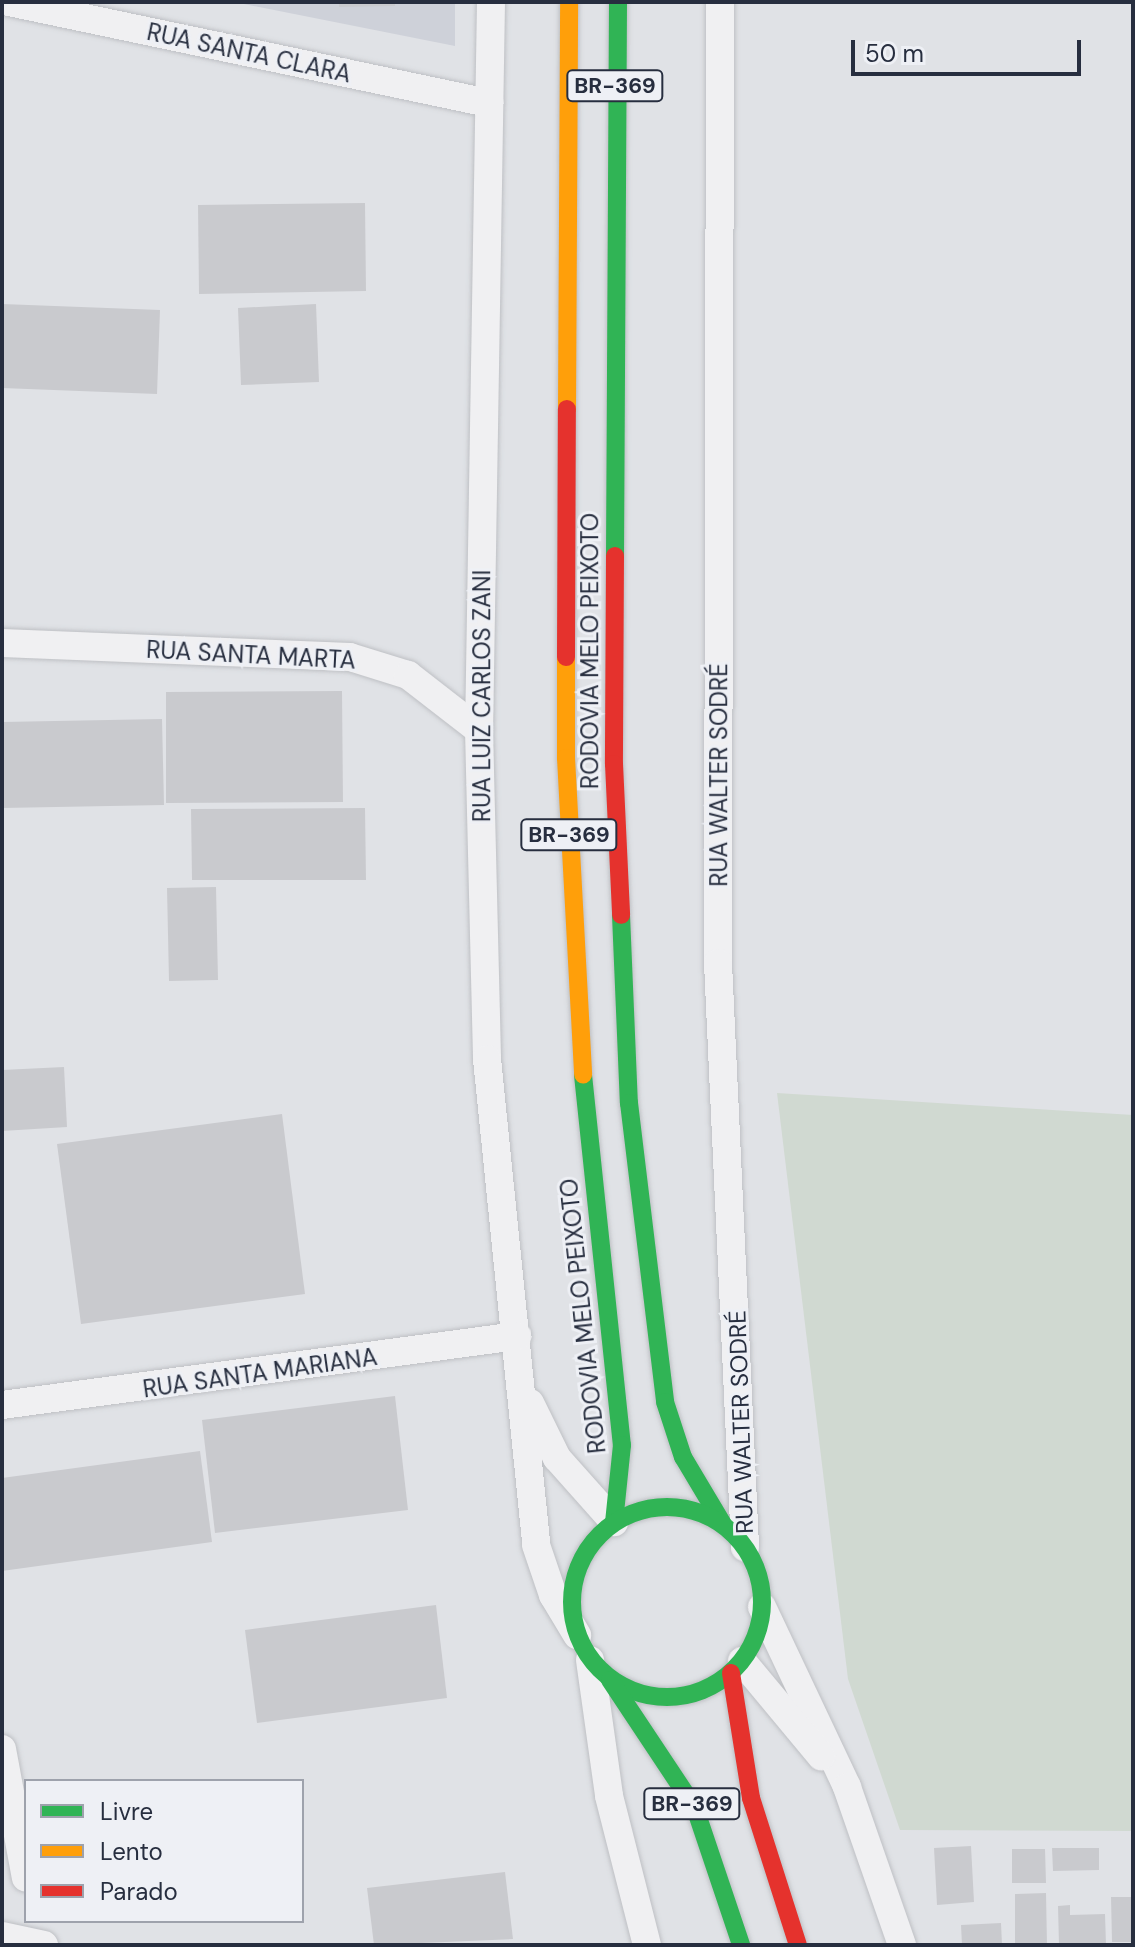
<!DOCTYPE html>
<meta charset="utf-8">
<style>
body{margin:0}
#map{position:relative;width:1135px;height:1947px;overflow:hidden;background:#e0e2e6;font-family:"DM Sans",sans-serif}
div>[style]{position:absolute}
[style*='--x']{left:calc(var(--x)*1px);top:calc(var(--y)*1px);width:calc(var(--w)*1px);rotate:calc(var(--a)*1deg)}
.built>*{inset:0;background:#ced1d9}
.green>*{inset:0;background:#d0d9d1}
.building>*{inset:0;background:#c9cace}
.roads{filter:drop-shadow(0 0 2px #bec0c4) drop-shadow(0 0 2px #bec0c4)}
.street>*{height:28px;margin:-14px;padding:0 14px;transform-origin:14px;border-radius:14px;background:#f0f0f2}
.fast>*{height:18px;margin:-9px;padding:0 9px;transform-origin:9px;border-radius:9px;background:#30b455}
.fast>.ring{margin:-9px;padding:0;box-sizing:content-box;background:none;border:18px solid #30b455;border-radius:50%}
.slow>*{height:18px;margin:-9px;padding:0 9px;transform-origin:9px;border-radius:9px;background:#ff9f0a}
.jam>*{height:18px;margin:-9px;padding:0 9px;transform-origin:9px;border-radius:9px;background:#e5322d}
span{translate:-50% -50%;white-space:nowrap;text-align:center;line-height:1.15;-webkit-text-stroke:6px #eef0f5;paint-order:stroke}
.shield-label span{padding:2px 6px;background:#eef0f5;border:2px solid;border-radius:6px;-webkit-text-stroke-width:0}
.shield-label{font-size:22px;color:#272e3f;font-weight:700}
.street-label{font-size:24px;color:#272e3f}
.frame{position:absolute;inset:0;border:4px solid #272e3f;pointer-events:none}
.legend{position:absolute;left:24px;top:1779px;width:280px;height:144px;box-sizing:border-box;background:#eef0f5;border:2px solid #9ea2ac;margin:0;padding:10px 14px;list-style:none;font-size:24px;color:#272e3f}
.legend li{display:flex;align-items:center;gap:16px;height:40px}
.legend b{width:40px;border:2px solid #9ea2ac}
.scale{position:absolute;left:851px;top:40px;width:230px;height:36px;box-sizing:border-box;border:4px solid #272e3f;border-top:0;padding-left:10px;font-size:24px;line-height:28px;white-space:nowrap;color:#272e3f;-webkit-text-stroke:6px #eef0f5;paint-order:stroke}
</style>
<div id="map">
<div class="built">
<i style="clip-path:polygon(234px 2px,455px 2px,455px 46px)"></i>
</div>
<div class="green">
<i style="clip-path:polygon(777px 1093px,1133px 1115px,1133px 1831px,900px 1830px,848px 1679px)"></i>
</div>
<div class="building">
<i style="clip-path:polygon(339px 2px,395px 2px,395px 6px,339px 7px)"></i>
<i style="clip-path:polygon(365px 203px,366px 291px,199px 294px,198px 205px)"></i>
<i style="clip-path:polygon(2px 304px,160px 310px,157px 394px,2px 388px)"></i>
<i style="clip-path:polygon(316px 304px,319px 382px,241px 385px,238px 308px)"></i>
<i style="clip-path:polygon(342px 691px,343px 802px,166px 803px,166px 692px)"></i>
<i style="clip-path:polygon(162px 719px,164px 805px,2px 808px,2px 722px)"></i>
<i style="clip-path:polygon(365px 808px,366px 880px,192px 880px,191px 809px)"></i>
<i style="clip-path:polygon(216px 887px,218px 980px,169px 981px,167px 888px)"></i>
<i style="clip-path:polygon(64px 1067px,67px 1127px,2px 1131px,2px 1070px)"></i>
<i style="clip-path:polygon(282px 1114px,305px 1294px,81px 1324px,57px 1144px)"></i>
<i style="clip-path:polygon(395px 1396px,408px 1510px,215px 1533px,202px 1420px)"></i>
<i style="clip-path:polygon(200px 1451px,212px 1542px,2px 1571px,2px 1478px)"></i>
<i style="clip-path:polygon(436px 1605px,447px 1698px,257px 1723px,245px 1630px)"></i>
<i style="clip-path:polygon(971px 1846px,974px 1902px,937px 1905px,934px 1848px)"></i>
<i style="clip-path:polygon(1052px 1848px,1099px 1848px,1099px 1870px,1053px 1871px)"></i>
<i style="clip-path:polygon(1012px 1849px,1045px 1849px,1046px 1883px,1012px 1883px)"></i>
<i style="clip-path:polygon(505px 1872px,513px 1939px,374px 1945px,367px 1888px)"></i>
<i style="clip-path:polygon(1046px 1893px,1047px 1945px,1015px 1945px,1015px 1894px)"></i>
<i style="clip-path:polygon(1111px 1897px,1133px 1897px,1133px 1942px,1112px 1942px)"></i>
<i style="clip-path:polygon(1070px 1905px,1070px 1915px,1105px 1914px,1106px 1945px,1059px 1945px,1058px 1906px)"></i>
<i style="clip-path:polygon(1001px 1923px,1002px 1945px,962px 1945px,961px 1925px)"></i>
</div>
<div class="roads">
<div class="street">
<i style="--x:9;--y:2;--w:491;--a:11.9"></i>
<i style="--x:491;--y:2;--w:728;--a:90.94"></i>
<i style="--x:479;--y:730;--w:329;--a:88.6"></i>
<i style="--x:487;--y:1059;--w:488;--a:84.2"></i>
<i style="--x:536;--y:1545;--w:53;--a:71.2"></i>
<i style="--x:553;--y:1595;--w:47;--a:59"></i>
<i style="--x:720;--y:2;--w:961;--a:90.12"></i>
<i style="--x:718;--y:963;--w:585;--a:87.35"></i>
<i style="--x:2;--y:643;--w:348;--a:2.3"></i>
<i style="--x:350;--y:657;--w:61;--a:17.2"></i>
<i style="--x:408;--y:675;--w:90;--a:37.8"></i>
<i style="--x:530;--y:1403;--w:61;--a:63.9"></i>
<i style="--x:557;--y:1458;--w:86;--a:48.3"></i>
<i style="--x:2;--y:1405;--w:520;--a:-7.63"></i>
<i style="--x:762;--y:1607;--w:199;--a:64.7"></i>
<i style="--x:847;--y:1787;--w:167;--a:70.8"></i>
<i style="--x:590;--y:1660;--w:137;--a:82"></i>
<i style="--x:609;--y:1796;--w:154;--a:75.7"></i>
<i style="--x:742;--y:1661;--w:124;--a:50.3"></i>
<i style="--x:2;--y:1749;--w:131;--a:79.5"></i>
<i style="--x:2;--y:1936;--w:43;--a:12.1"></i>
</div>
<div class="fast">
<i style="--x:615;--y:556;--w:554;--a:-89.69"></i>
<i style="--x:621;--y:915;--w:188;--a:87.6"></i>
<i style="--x:629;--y:1103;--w:301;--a:83.1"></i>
<i style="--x:665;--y:1402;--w:58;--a:71.9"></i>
<i style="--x:683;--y:1457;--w:78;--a:59.2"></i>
<i style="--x:583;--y:1075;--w:372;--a:84"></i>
<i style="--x:622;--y:1445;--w:77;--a:95.9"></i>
<i class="ring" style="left:572px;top:1507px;width:172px;height:172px"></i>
<i style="--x:610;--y:1680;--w:154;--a:56.4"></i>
<i style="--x:695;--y:1808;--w:145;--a:71.4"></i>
</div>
<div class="slow">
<i style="--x:567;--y:409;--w:407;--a:-89.7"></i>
<i style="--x:566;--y:657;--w:101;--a:90"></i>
<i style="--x:566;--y:758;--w:317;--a:86.9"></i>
</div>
<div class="jam">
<i style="--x:615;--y:556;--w:208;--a:90.3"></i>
<i style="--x:614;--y:764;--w:151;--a:87.3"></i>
<i style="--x:566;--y:657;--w:248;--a:-89.8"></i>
<i style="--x:731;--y:1673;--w:127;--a:80.9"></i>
<i style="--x:751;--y:1798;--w:154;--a:72.3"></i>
</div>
</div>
<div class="shield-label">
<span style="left:615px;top:86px">BR-369</span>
<span style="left:569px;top:835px">BR-369</span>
<span style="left:692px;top:1804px">BR-369</span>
</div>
<div class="street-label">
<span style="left:249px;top:53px;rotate:12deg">RUA SANTA CLARA</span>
<span style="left:590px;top:651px;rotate:-90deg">RODOVIA MELO PEIXOTO</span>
<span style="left:251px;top:655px;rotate:3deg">RUA SANTA MARTA</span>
<span style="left:482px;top:696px;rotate:-90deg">RUA LUIZ CARLOS ZANI</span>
<span style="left:719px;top:775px;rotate:-90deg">RUA WALTER SODRÉ</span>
<span style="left:583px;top:1316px;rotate:-96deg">RODOVIA MELO PEIXOTO</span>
<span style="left:260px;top:1373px;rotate:-8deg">RUA SANTA MARIANA</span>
<span style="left:741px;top:1422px;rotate:-92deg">RUA WALTER SODRÉ</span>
</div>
<div class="frame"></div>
<ul class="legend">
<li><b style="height:10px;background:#30b455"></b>Livre</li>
<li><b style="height:10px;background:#ff9f0a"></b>Lento</li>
<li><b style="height:10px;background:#e5322d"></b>Parado</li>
</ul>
<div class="scale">50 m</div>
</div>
